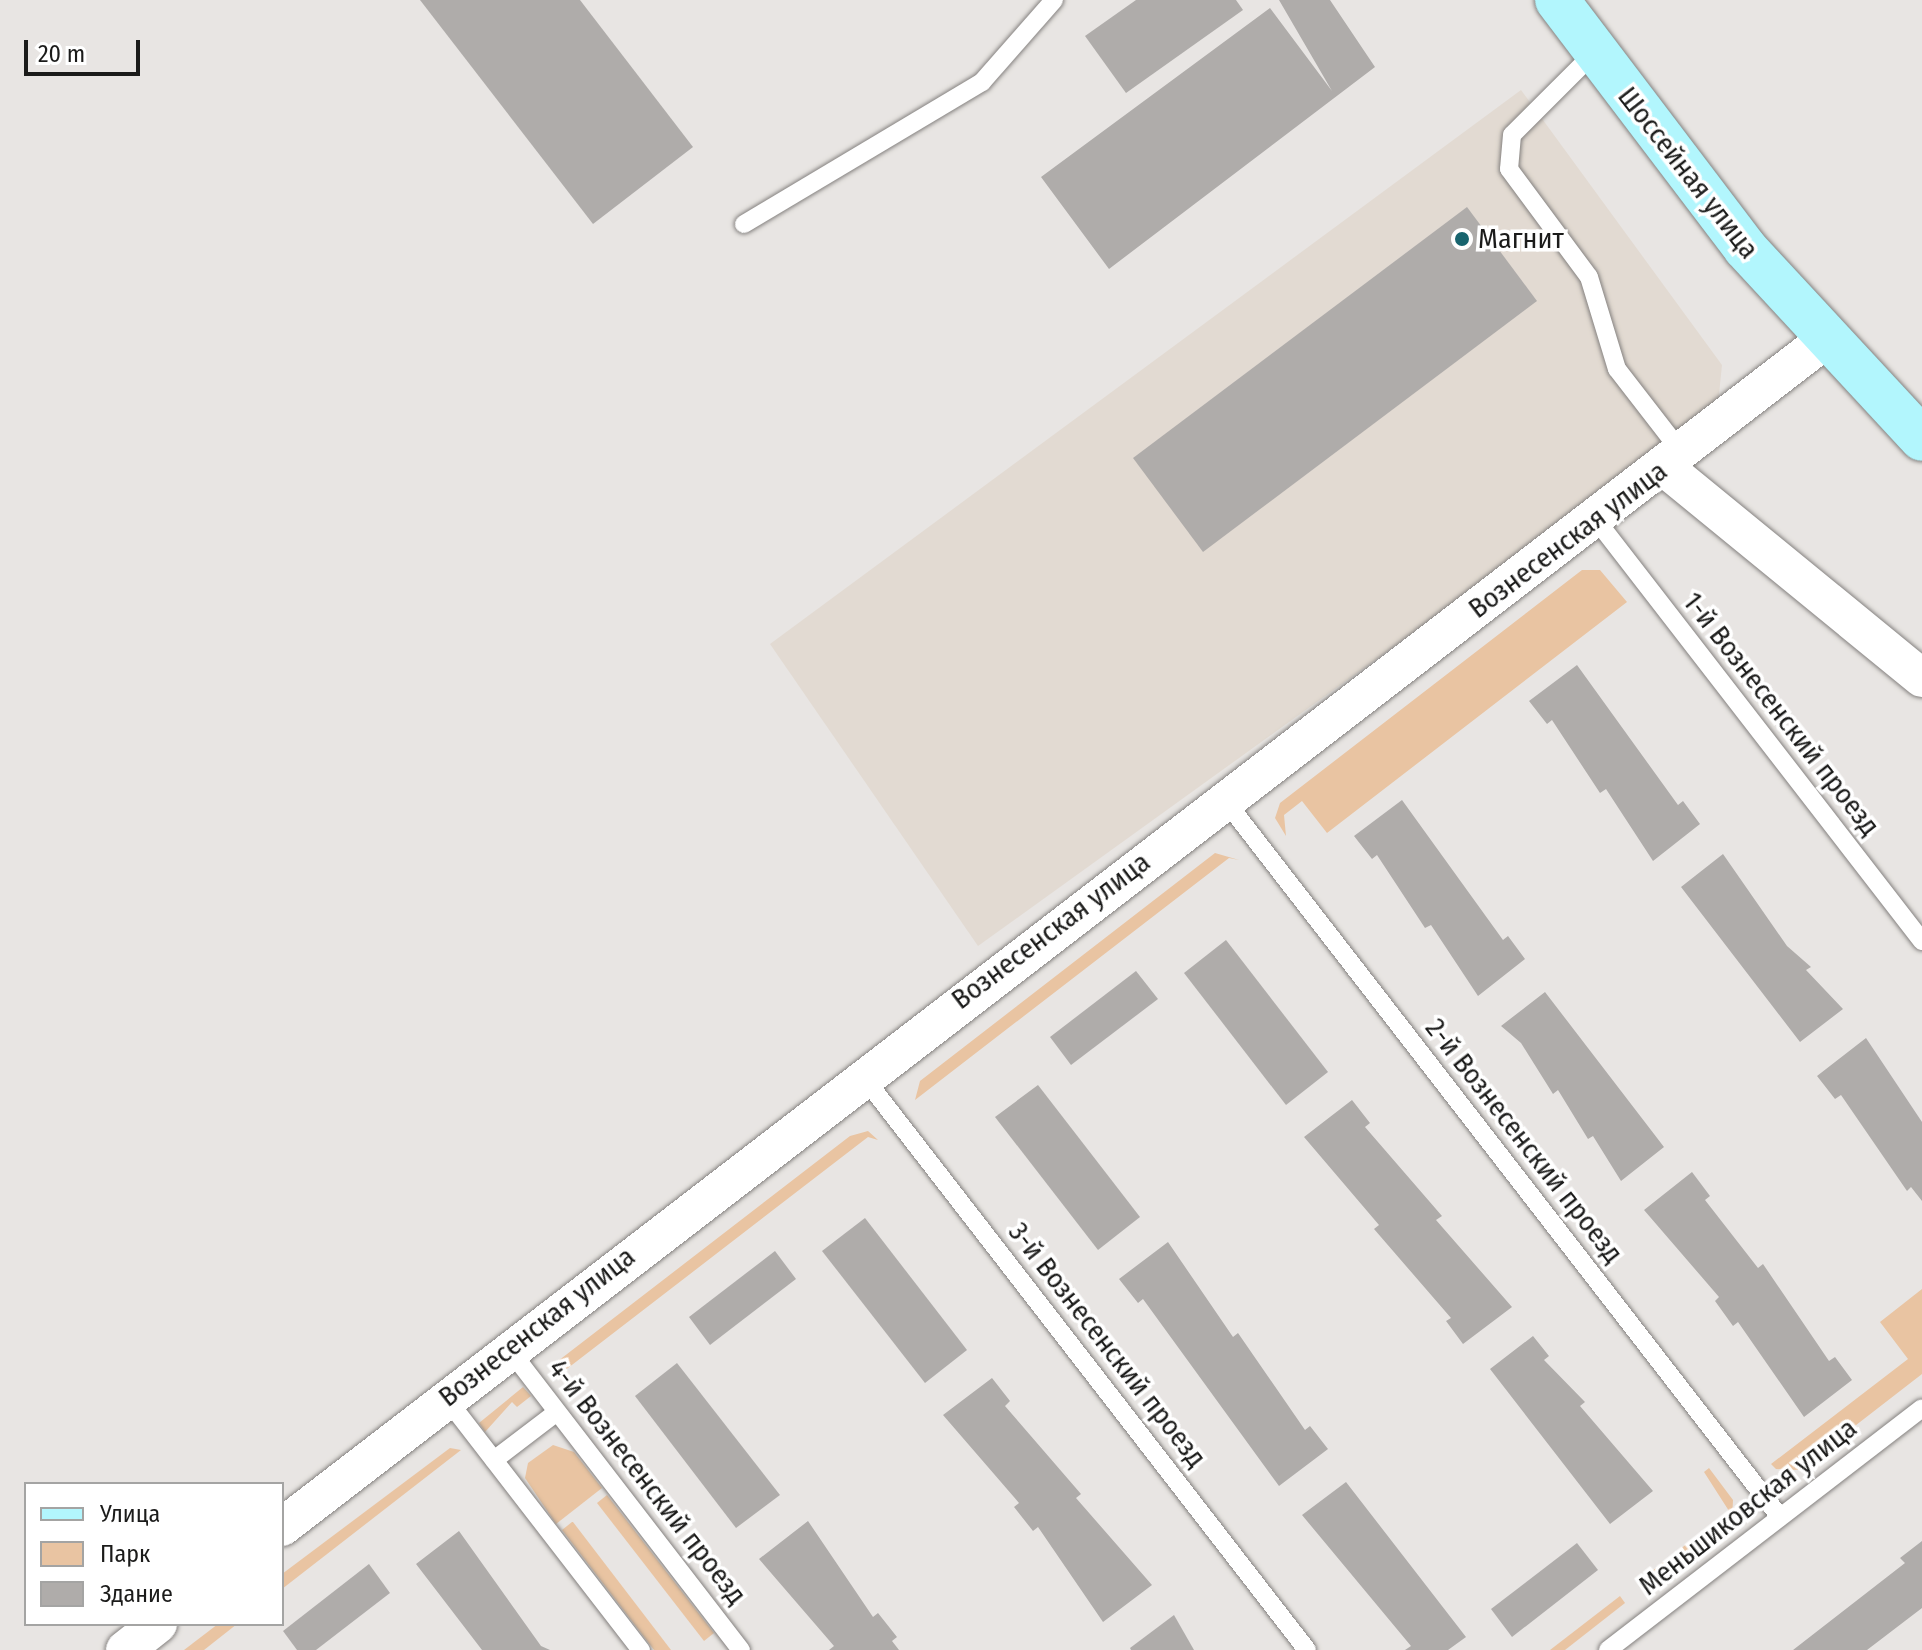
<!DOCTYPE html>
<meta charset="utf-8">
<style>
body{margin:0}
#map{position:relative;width:1922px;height:1650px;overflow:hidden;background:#e8e5e3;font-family:"Fira Sans Condensed",sans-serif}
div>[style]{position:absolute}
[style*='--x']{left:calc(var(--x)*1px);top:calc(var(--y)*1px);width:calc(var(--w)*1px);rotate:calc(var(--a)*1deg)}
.built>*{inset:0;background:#e2dad2}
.green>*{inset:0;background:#e9c4a2}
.building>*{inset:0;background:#afacaa}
.roads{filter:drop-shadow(0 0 2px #84817f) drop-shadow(0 0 2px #84817f)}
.lane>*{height:18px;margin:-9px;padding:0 9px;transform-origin:9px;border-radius:9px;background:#fff}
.street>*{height:38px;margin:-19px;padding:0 19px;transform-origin:19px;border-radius:19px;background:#fff}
.secondary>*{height:44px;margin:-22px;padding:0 22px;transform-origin:22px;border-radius:22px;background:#b2f6fd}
.dots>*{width:22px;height:22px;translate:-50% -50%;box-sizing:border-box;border:4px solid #fff;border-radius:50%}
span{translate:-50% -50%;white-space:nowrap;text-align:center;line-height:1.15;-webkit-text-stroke:7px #fff;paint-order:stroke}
.street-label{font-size:28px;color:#1b1b1a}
.poi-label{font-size:28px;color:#1b1b1a}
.left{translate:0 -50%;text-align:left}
.legend{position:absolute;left:24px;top:1482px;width:260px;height:144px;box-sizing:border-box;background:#fff;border:2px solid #a4a4a3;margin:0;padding:10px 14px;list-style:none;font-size:24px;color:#1b1b1a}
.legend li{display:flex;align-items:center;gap:16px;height:40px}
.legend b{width:40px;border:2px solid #a4a4a3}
.scale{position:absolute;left:24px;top:40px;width:116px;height:36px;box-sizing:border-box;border:4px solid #1b1b1a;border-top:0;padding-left:10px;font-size:24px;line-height:28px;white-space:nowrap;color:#1b1b1a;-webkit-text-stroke:6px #fff;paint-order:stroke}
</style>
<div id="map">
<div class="built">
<i style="clip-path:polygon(1521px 90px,1722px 365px,1718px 404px,1657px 457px,978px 946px,770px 644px)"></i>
</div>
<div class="green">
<i style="clip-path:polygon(1582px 570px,1600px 570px,1627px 602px,1327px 833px,1302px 801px,1284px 815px,1286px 836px,1275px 818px,1280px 803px)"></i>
<i style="clip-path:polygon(1215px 853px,1239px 860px,1229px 858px,915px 1100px,920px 1081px)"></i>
<i style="clip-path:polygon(868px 1131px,878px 1140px,868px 1137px,555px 1378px,558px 1361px,850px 1136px)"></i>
<i style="clip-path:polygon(1922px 1289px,1922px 1374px,1798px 1470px,1776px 1469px,1771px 1464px,1908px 1359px,1880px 1322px)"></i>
<i style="clip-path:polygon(523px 1387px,531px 1396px,517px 1407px,512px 1402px,485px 1432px,479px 1423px)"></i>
<i style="clip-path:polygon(553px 1445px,574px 1452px,602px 1488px,556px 1524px,525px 1478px,528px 1463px)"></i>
<i style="clip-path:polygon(450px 1448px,461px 1450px,282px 1589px,282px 1574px)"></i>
<i style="clip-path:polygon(1709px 1468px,1733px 1500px,1732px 1520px,1643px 1589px,1638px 1582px,1729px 1511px,1704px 1472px)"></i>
<i style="clip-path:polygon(607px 1495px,714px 1633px,704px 1641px,597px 1503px)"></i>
<i style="clip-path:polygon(572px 1522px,573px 1522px,671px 1650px,654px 1650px,562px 1530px)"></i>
<i style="clip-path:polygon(1620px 1596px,1625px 1603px,1565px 1650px,1550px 1650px)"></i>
<i style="clip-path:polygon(218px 1624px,237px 1624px,204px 1650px,184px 1650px)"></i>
</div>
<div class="building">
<i style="clip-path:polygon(420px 0,580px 0,693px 147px,593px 224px)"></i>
<i style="clip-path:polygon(1136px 0,1236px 0,1243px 10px,1126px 93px,1085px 36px)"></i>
<i style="clip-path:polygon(1279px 0,1330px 0,1375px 67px,1109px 269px,1041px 177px,1270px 8px,1332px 91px)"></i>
<i style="clip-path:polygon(1467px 207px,1537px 301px,1203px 552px,1133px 458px)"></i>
<i style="clip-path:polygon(1577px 665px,1678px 805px,1683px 801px,1700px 824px,1653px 861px,1606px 789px,1600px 793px,1552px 720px,1547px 724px,1529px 701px)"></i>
<i style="clip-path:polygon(1402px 800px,1503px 940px,1508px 936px,1525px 959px,1478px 996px,1431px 925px,1425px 928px,1377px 855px,1372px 859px,1354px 836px)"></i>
<i style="clip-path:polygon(1723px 854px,1787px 946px,1811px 967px,1806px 970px,1843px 1009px,1800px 1042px,1681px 887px)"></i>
<i style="clip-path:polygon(1226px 940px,1328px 1072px,1286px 1105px,1184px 973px)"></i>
<i style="clip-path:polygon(1136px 971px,1158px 999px,1071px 1065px,1050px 1037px)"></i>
<i style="clip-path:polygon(1545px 992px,1664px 1147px,1621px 1181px,1593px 1136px,1588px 1139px,1558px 1090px,1553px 1094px,1521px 1043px,1501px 1026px)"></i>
<i style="clip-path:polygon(1866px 1038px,1922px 1122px,1922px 1201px,1911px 1187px,1907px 1191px,1841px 1095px,1835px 1099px,1817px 1076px)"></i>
<i style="clip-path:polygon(1038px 1085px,1140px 1217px,1098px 1250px,995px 1117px)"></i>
<i style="clip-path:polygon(1352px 1100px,1370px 1123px,1365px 1127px,1442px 1216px,1436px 1220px,1512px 1307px,1463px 1344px,1446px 1321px,1451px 1318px,1374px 1229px,1379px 1225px,1304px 1137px)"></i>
<i style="clip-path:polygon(1692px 1172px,1710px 1196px,1705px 1200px,1758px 1268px,1763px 1264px,1829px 1361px,1835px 1357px,1852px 1380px,1804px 1417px,1738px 1322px,1733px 1326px,1715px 1301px,1719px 1297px,1644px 1210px)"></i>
<i style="clip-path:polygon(865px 1218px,967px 1350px,925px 1383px,822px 1251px)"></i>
<i style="clip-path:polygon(1168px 1242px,1233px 1337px,1238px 1333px,1305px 1430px,1310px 1426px,1328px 1449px,1279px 1486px,1143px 1299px,1138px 1303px,1119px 1279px)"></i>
<i style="clip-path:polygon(775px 1251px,796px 1279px,710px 1345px,689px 1317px)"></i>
<i style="clip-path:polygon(1533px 1336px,1549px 1356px,1544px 1360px,1585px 1402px,1580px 1406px,1653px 1491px,1610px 1524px,1490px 1369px)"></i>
<i style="clip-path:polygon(677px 1363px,780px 1495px,736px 1528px,635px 1396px)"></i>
<i style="clip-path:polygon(992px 1378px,1010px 1401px,1005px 1406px,1081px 1494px,1076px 1498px,1152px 1585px,1103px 1622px,1038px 1527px,1033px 1531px,1014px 1507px,1019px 1503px,943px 1415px)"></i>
<i style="clip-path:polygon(1346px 1482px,1466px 1637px,1448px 1650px,1405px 1650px,1411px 1646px,1302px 1515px)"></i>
<i style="clip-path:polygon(808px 1521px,873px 1617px,878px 1613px,897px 1637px,892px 1641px,899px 1650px,829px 1650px,834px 1646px,759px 1559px)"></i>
<i style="clip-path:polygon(459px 1531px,541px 1646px,550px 1650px,482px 1650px,416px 1564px)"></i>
<i style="clip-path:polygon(1922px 1541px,1922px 1608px,1867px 1650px,1793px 1650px,1905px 1563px,1900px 1558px)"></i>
<i style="clip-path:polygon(1577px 1543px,1598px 1570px,1512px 1637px,1491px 1609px)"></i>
<i style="clip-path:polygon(369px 1564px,390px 1593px,316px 1650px,297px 1650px,283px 1631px)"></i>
<i style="clip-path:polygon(1174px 1615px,1194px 1650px,1131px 1650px,1130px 1648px)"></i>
</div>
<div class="roads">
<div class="lane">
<i style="--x:1595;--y:52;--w:117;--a:135"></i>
<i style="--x:1512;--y:135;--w:34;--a:95"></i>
<i style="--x:1509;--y:169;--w:134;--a:53.5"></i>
<i style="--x:1589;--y:277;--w:96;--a:73.1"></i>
<i style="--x:1617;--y:369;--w:106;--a:52.3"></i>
<i style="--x:744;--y:224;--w:277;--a:-30.8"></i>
<i style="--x:982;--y:82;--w:109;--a:-48.7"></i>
<i style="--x:1597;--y:521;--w:531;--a:52.27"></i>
<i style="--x:1224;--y:799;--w:908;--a:52.25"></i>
<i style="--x:862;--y:1075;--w:727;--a:52.26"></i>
<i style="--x:509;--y:1349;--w:380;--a:52.4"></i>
<i style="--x:446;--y:1398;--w:319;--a:52.3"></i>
<i style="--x:494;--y:1460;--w:79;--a:-37.3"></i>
<i style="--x:1608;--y:1650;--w:396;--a:-37.6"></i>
</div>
<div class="street">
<i style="--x:1664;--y:467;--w:333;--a:39.3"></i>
<i style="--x:282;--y:1527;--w:1945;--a:-37.57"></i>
<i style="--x:125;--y:1650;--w:42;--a:-38.2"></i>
</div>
<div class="secondary">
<i style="--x:1557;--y:0;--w:311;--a:52.8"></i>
<i style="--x:1745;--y:248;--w:260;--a:47.2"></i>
</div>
</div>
<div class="dots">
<i style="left:1462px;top:239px;background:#18646e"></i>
</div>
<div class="street-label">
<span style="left:1688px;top:173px;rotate:52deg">Шоссейная улица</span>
<span style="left:1568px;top:540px;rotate:-37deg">Вознесенская улица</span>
<span style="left:1781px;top:714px;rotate:52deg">1-й Вознесенский проезд</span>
<span style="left:1051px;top:931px;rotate:-37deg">Вознесенская улица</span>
<span style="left:1524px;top:1141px;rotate:52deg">2-й Вознесенский проезд</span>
<span style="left:537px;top:1327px;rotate:-38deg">Вознесенская улица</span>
<span style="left:1107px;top:1345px;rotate:52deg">3-й Вознесенский проезд</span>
<span style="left:647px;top:1482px;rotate:52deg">4-й Вознесенский проезд</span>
<span style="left:1748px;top:1507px;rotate:-38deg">Меньшиковская улица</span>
</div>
<div class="poi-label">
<span class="left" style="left:1478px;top:239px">Магнит</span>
</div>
<ul class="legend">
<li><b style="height:10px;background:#b2f6fd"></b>Улица</li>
<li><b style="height:22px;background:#e9c4a2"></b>Парк</li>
<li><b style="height:22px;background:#afacaa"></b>Здание</li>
</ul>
<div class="scale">20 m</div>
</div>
